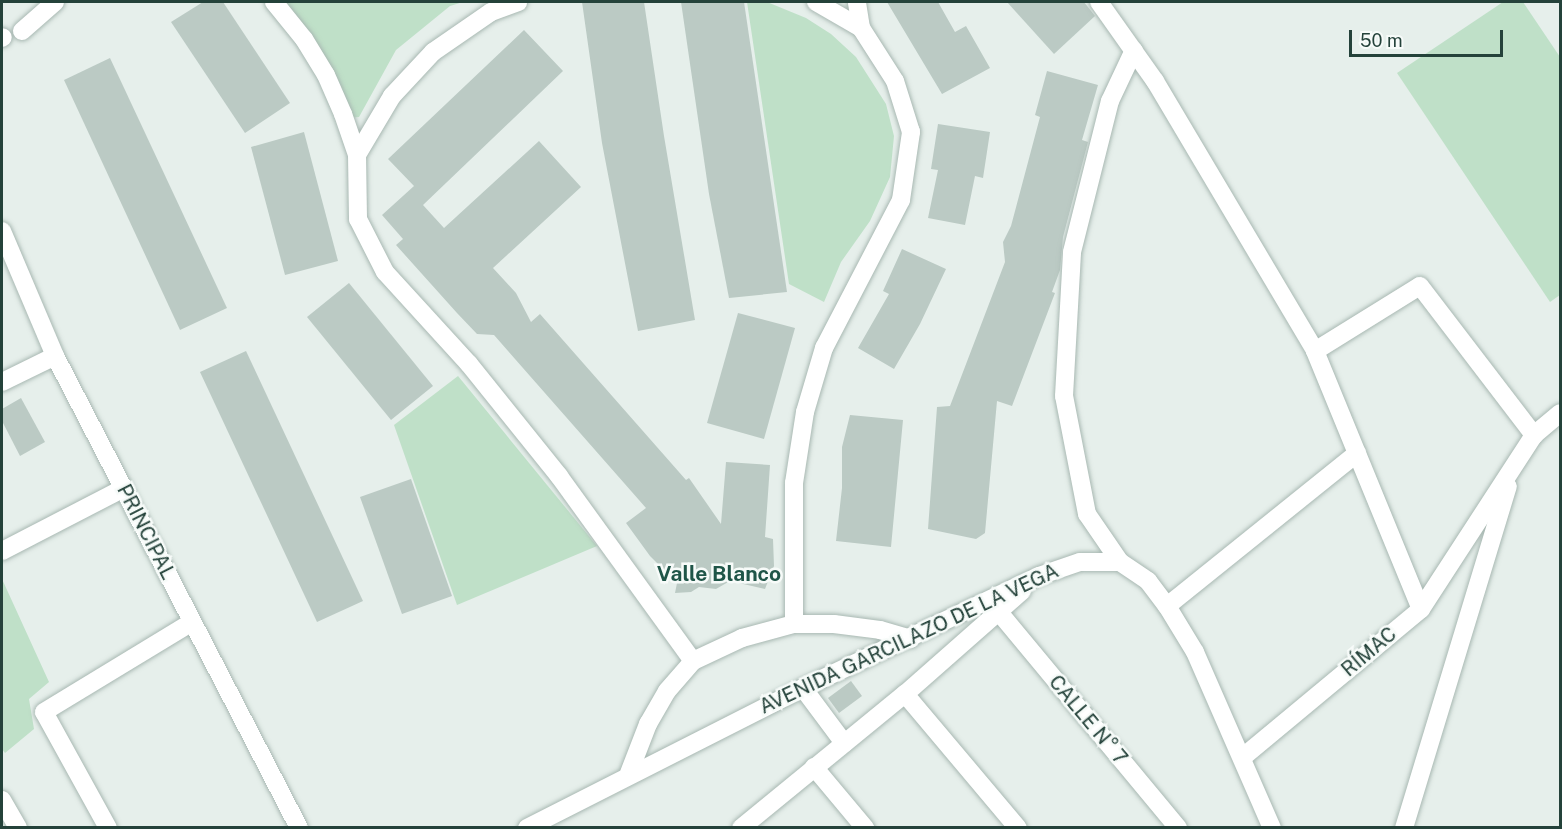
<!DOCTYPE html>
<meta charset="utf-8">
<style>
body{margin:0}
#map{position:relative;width:1562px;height:829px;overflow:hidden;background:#e6efeb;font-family:"Public Sans",sans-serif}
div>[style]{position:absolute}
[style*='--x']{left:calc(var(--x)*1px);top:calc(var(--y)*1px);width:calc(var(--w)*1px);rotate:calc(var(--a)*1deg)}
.green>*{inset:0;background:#bfe0c8}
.building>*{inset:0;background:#bbcac4}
.roads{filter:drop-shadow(0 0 2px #a8b8b2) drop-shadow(0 0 2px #a8b8b2)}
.minor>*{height:18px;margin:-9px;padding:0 9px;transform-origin:9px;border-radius:9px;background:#fff}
span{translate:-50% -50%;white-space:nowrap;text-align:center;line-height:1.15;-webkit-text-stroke:5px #f7fbf9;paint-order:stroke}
.street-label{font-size:20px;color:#24423a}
.neighbourhood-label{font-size:21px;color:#1f5548;font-weight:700}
.frame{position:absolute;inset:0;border:3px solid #24423a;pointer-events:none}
.scale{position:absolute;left:1349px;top:30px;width:154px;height:27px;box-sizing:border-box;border:3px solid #24423a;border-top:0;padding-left:8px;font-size:18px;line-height:21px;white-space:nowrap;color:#24423a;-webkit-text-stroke:4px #f7fbf9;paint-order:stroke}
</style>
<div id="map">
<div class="green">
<i style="clip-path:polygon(285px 2px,463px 2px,450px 6px,396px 50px,359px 117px,347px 118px)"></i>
<i style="clip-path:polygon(747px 2px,767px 2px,806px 18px,831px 34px,856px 57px,886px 104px,894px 136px,890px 177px,870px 221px,841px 262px,824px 302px,789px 284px)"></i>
<i style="clip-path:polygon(1503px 2px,1523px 2px,1560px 57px,1560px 295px,1550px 302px,1397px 73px)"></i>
<i style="clip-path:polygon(458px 376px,597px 546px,457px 605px,394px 425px)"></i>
<i style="clip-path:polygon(2px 579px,49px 682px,29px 699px,34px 729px,5px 753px,2px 749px)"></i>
</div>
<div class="building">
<i style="clip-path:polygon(203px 2px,223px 2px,290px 103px,245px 133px,171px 22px)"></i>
<i style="clip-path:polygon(582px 2px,644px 2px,664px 136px,695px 320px,638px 331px,602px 143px)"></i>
<i style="clip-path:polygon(681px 2px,744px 2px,787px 292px,729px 298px,709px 194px)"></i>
<i style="clip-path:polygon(887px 2px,938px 2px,955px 32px,966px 26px,990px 68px,942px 94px)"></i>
<i style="clip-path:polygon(1007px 2px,1084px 2px,1095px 16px,1054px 54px)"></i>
<i style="clip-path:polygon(524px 30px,563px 71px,423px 205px,444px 228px,539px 141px,581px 187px,493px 268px,516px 293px,531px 322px,540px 314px,686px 480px,689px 478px,721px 524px,726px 462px,770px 465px,765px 537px,773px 539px,774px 566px,765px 589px,730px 581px,716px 589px,699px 587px,691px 592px,675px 593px,677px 583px,650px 556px,626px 523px,646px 508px,494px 335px,477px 334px,457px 313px,396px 245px,403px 239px,382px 215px,414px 186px,388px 159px)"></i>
<i style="clip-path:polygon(110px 58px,227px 308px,180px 330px,64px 80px)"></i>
<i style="clip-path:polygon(1047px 71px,1098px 85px,1082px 140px,1088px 142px,1063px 237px,1060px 270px,1052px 292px,1055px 293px,1012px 406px,997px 401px,985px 533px,976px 539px,928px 529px,937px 407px,950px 406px,1005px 262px,1003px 242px,1011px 226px,1040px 117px,1035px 115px)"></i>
<i style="clip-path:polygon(938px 124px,990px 132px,983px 178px,975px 176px,965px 225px,928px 218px,938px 170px,931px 169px)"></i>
<i style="clip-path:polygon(304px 132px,338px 261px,285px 275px,251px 147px)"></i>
<i style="clip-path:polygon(902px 249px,946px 269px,920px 324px,894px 369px,858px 348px,889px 294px,883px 291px)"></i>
<i style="clip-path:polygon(349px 283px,433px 386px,391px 420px,307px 317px)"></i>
<i style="clip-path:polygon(738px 313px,795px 328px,764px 439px,707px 423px)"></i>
<i style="clip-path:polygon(246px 351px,363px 601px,317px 622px,200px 372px)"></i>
<i style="clip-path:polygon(21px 398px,45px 442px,20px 456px,2px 421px,2px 409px)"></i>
<i style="clip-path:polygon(850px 415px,903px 420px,891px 547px,836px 541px,842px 488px,842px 447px)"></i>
<i style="clip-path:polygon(411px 479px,452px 596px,402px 614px,360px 497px)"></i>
<i style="clip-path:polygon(851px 681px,862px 696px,839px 713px,828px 698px)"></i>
</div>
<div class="roads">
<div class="minor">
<i style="--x:274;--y:2;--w:48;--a:51"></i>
<i style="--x:304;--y:39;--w:42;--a:58.6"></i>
<i style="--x:326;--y:75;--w:43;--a:66.4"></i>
<i style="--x:343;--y:114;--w:43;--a:71.1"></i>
<i style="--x:357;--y:155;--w:64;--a:89.1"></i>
<i style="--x:358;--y:219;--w:59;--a:63"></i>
<i style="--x:385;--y:272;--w:125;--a:47.6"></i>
<i style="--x:469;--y:364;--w:144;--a:51.2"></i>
<i style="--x:559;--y:476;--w:228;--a:54.1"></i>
<i style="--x:816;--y:2;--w:52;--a:30"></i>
<i style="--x:1099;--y:2;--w:97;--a:54.7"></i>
<i style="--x:1155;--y:81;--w:314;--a:59.3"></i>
<i style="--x:1315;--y:351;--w:279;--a:67.7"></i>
<i style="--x:22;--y:31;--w:44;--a:-41.3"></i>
<i style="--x:2;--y:38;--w:1;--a:-45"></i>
<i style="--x:357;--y:155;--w:69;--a:-59.3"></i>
<i style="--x:392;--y:96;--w:60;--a:-47"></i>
<i style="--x:433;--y:52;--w:70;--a:-34.6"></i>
<i style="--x:491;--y:12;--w:29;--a:-20"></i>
<i style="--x:2;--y:231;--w:136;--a:67"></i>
<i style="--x:55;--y:356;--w:531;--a:62.66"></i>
<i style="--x:1315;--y:351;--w:123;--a:-31.8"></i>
<i style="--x:1420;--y:286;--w:188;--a:52.6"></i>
<i style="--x:2;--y:382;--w:59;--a:-26.1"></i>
<i style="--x:2;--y:551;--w:137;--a:-27.3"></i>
<i style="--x:1120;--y:562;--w:58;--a:-124.5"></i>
<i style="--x:1087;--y:514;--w:120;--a:-101"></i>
<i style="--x:1064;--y:396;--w:144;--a:-86.8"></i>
<i style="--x:1072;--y:252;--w:156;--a:-75.9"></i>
<i style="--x:1110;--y:101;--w:56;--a:-64.8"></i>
<i style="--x:1167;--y:606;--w:244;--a:-38.8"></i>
<i style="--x:998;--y:611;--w:282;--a:50.3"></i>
<i style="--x:794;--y:624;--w:141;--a:-90"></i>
<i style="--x:794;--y:483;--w:72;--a:-81.2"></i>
<i style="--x:805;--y:412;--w:67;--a:-73.5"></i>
<i style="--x:824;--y:348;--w:167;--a:-62.5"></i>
<i style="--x:901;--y:200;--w:69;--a:-81.6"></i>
<i style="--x:911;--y:132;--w:53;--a:-107.4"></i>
<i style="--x:895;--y:81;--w:63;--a:-122.7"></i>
<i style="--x:861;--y:28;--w:26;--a:-99"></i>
<i style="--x:803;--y:688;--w:69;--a:53.3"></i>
<i style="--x:905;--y:694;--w:175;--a:49.9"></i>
<i style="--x:1243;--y:757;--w:231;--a:-39.7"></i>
<i style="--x:1421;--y:609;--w:207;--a:-57"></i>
<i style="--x:1534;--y:435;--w:34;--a:-40"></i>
<i style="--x:814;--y:767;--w:80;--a:50.1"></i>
<i style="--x:629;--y:773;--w:53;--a:-68.8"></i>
<i style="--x:648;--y:724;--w:38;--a:-60"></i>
<i style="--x:667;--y:691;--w:40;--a:-49"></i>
<i style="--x:693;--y:661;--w:54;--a:-25.1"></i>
<i style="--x:742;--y:638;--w:54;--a:-15.1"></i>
<i style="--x:794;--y:624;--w:40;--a:0"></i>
<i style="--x:834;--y:624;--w:46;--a:7.4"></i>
<i style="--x:880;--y:630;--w:32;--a:16"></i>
<i style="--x:2;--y:800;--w:32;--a:60"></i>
<i style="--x:108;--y:828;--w:132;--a:-118.9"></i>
<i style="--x:44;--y:712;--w:173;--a:-31.3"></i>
<i style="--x:527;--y:828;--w:309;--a:-26.9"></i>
<i style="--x:803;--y:688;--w:261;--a:-25.4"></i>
<i style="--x:1039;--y:576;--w:43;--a:-18.9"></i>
<i style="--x:1080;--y:562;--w:40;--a:0"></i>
<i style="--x:1120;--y:562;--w:34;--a:34"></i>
<i style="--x:1148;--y:581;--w:31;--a:53"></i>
<i style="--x:1167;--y:606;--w:54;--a:58.7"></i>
<i style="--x:1195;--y:652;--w:192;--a:66.4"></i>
<i style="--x:741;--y:828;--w:212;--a:-39.3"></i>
<i style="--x:905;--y:694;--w:156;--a:-41.4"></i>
<i style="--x:1404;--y:828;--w:357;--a:-73.1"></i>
</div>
</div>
<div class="street-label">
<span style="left:146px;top:532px;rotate:63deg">PRINCIPAL</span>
<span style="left:909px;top:639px;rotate:-25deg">AVENIDA GARCILAZO DE LA VEGA</span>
<span style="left:1369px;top:652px;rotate:-40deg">RÍMAC</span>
<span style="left:1088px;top:720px;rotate:50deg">CALLE N° 7</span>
</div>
<div class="neighbourhood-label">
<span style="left:719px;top:574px">Valle Blanco</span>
</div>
<div class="frame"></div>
<div class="scale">50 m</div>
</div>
